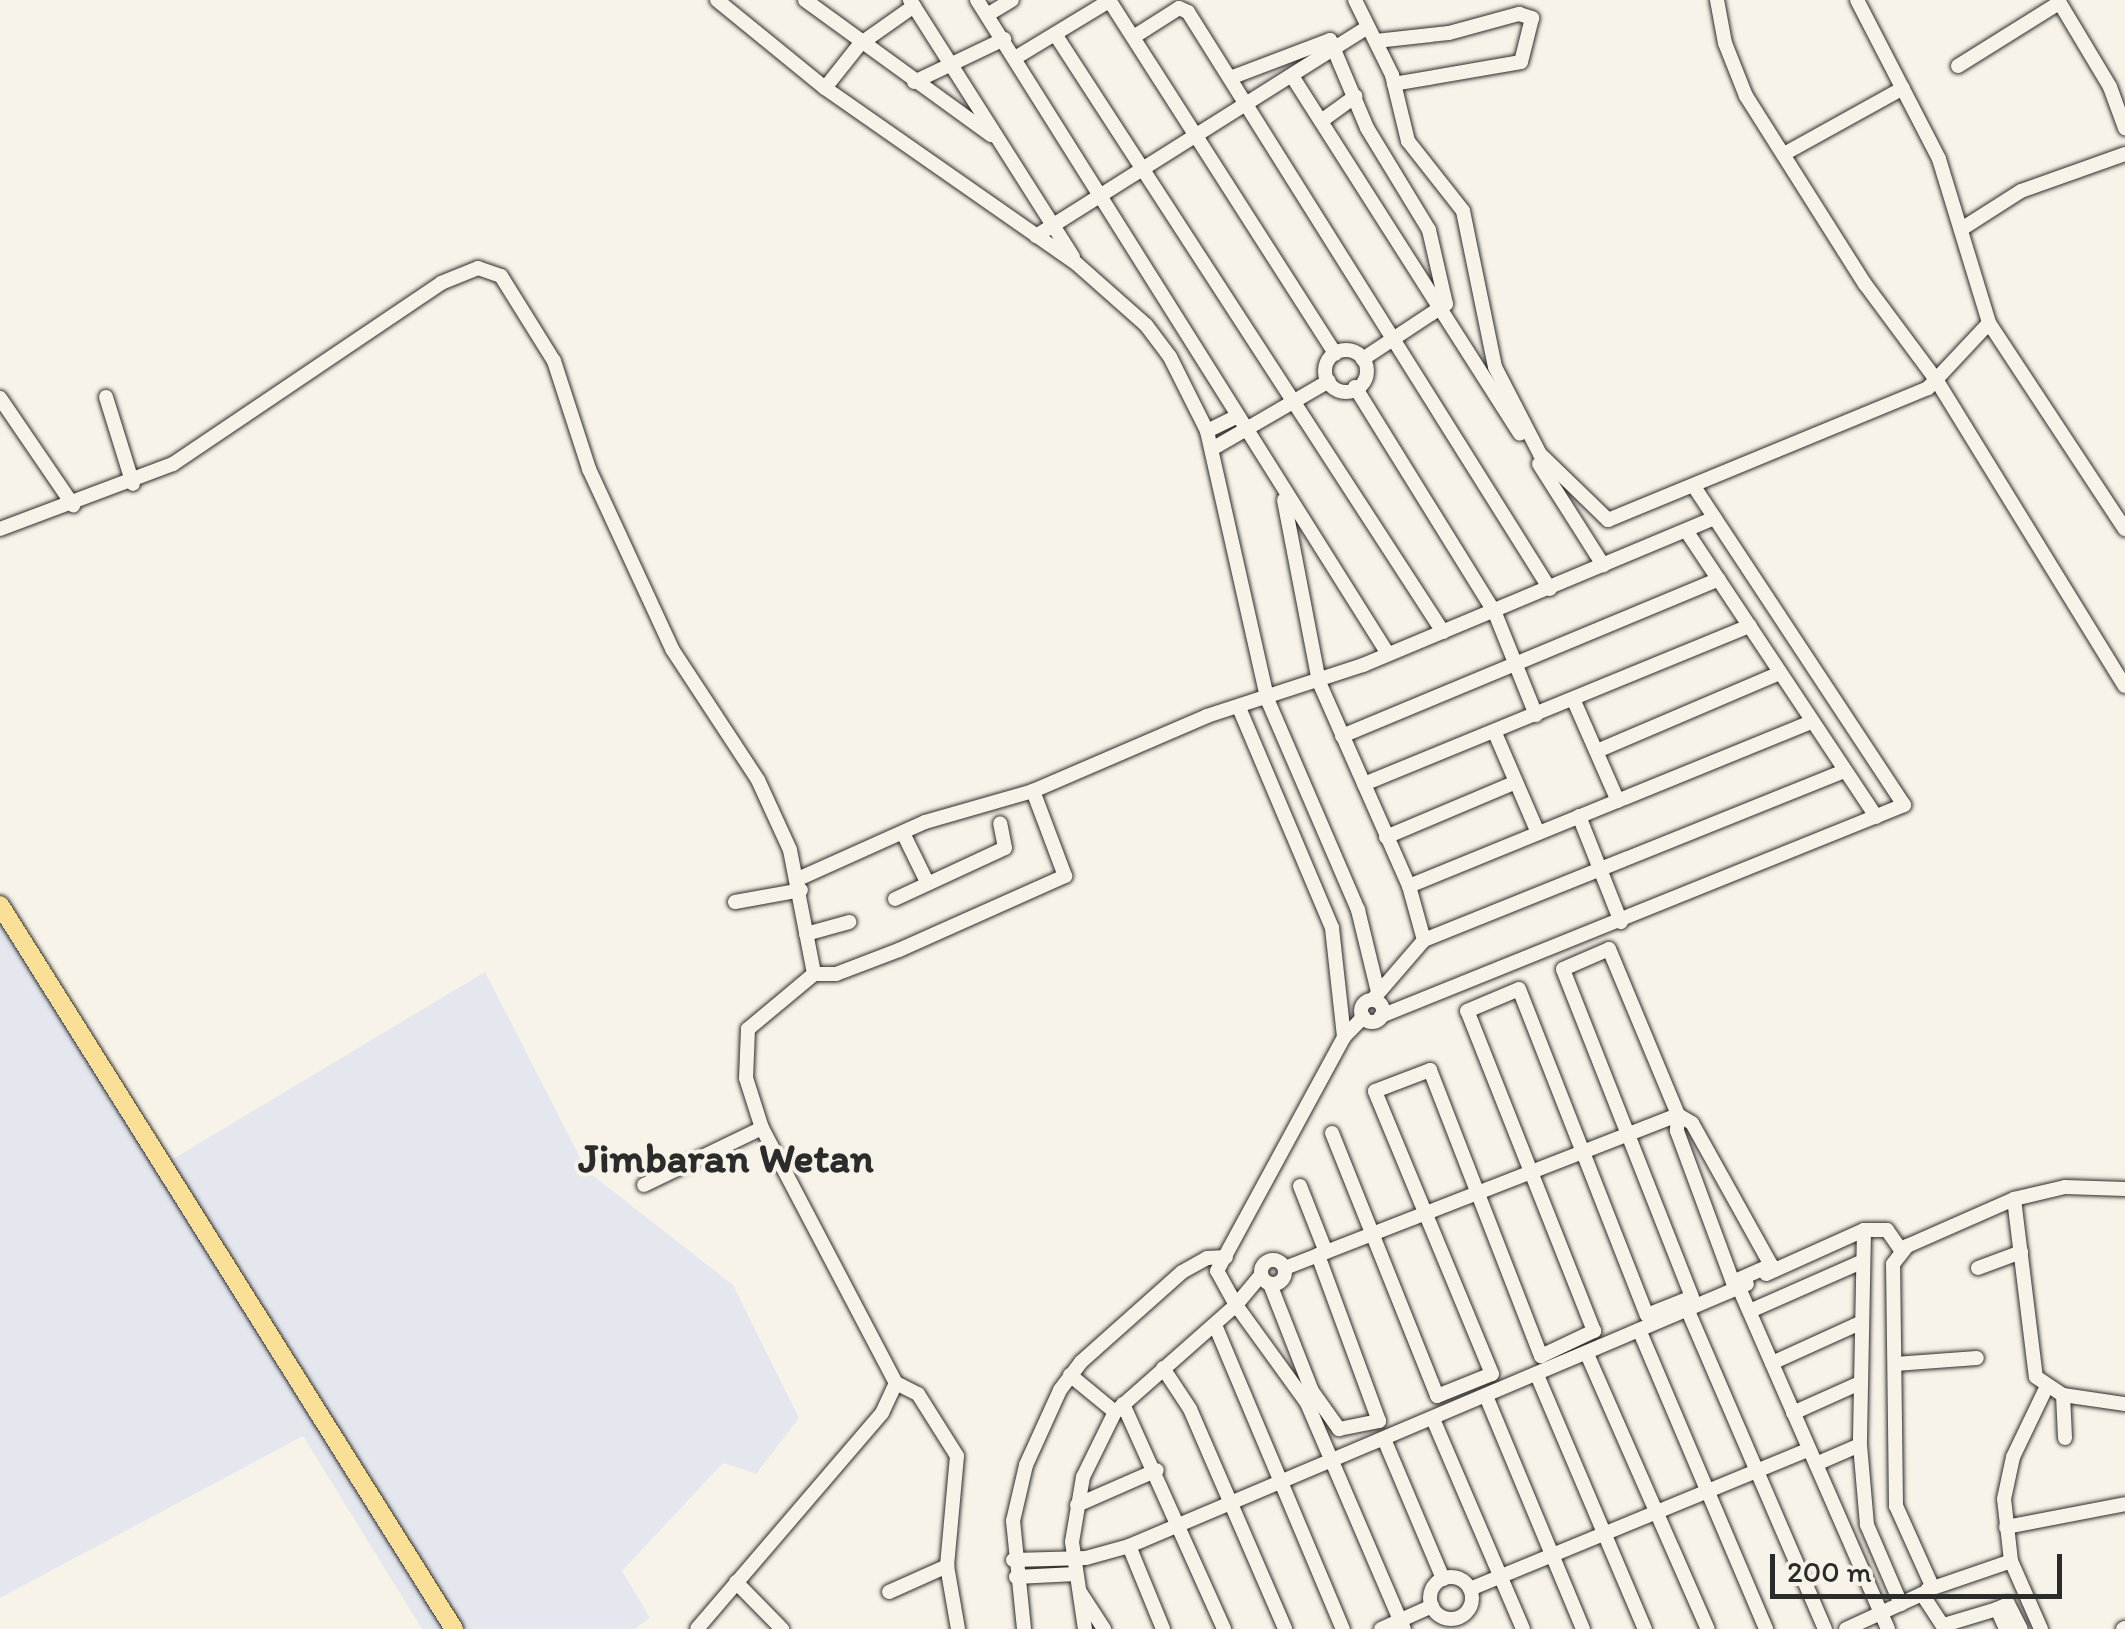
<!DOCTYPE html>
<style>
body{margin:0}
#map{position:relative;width:2125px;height:1629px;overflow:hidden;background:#f7f3e8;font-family:Itim,sans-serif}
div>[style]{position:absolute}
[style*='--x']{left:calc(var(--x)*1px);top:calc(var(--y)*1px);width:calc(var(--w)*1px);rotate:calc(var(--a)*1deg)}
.built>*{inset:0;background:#e4e7ee}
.roads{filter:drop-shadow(0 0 2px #2b2b2b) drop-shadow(0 0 2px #2b2b2b)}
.minor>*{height:14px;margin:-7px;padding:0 7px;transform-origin:7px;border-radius:7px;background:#f7f3e8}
.minor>.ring{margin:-7px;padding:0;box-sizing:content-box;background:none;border:14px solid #f7f3e8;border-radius:50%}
.major>*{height:18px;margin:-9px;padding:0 9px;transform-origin:9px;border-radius:9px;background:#f9e096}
span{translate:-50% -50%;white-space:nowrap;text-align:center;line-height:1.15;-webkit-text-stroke:8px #f7f3e8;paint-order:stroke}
.quarter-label{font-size:42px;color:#2b2b2b;font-weight:700}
.scale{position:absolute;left:1770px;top:1554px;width:292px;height:45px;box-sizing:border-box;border:5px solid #2b2b2b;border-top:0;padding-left:12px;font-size:30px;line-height:35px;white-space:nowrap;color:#2b2b2b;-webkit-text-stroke:8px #f7f3e8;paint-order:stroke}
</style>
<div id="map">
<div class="built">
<i style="clip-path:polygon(0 905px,163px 1165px,485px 972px,587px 1171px,733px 1285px,799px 1418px,756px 1474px,723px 1463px,622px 1571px,650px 1618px,634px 1629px,422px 1629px,303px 1436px,0 1598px)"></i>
</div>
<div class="roads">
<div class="minor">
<i style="--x:717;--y:0;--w:139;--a:39.2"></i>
<i style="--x:825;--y:88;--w:307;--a:34.9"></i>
<i style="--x:1077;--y:264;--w:92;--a:41.5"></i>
<i style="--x:1146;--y:325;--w:40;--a:53"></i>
<i style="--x:1170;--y:357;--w:83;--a:63.4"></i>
<i style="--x:1207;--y:431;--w:277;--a:77.3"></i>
<i style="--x:1268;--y:701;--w:228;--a:66.7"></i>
<i style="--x:1358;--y:910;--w:84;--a:76.3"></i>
<i style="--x:805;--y:0;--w:230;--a:36"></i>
<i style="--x:910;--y:0;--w:304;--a:57.6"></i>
<i style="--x:977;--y:0;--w:772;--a:57.85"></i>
<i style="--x:1109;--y:0;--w:420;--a:57.4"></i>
<i style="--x:1355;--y:0;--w:84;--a:63.7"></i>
<i style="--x:1392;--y:75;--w:68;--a:76.4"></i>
<i style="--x:1408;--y:141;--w:89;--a:51.8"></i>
<i style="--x:1463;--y:211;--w:159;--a:78.4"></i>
<i style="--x:1495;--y:367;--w:98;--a:62.7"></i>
<i style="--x:1540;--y:454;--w:95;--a:44.1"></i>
<i style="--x:1608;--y:520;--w:346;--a:-22.4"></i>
<i style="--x:1928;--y:388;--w:89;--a:-46.8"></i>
<i style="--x:1717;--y:0;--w:44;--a:79.5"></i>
<i style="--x:1725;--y:43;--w:57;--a:68.4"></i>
<i style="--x:1746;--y:96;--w:222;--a:57.7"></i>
<i style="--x:1865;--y:284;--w:121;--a:53.4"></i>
<i style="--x:1937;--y:381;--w:358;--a:58.4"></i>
<i style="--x:1857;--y:0;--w:179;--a:62.7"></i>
<i style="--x:1939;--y:159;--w:171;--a:73"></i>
<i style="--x:1989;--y:323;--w:247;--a:56.6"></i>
<i style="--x:2058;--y:0;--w:101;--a:59.1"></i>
<i style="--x:2110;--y:87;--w:44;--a:69.9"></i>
<i style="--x:987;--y:15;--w:29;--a:-31"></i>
<i style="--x:1055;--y:34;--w:713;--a:57.02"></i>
<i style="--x:1135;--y:36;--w:52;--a:-32.5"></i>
<i style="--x:1179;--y:8;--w:10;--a:24"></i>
<i style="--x:1188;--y:12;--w:681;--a:57.9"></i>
<i style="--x:1376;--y:41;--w:73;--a:-6.3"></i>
<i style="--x:1449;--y:33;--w:73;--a:-15.2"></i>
<i style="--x:1519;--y:14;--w:14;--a:17"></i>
<i style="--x:1532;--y:18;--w:45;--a:104"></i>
<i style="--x:1521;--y:62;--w:129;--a:170.2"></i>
<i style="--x:1015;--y:58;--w:110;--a:-31.2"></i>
<i style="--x:1958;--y:66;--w:119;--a:-32"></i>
<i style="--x:1292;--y:76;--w:424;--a:57.5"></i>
<i style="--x:1230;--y:78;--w:107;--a:-20.8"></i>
<i style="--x:1330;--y:40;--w:95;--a:67.2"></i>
<i style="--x:1367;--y:128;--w:119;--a:58.7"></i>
<i style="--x:1429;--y:230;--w:76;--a:77.1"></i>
<i style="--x:1446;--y:304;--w:100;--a:146.5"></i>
<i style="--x:914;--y:82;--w:100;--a:-25.5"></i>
<i style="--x:825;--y:88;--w:56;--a:-51.5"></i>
<i style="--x:860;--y:44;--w:66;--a:-35.1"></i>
<i style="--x:1324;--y:119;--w:39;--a:-36"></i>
<i style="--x:1784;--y:154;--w:136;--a:-29"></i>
<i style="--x:1963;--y:228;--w:69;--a:-32.5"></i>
<i style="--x:2021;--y:191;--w:110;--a:-19.6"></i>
<i style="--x:1036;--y:236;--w:392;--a:-32.2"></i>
<i class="ring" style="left:1325px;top:350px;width:28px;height:28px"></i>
<i style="--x:1355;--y:387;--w:266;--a:58.2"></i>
<i style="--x:1495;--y:613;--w:110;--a:68.1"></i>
<i style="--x:106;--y:397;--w:91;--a:72.8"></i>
<i style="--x:0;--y:398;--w:130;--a:55.7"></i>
<i style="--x:1207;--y:431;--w:34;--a:-26"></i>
<i style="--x:1212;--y:449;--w:135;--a:-30.2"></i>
<i style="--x:1539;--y:464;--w:120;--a:57.6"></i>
<i style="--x:1284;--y:500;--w:185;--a:79.1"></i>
<i style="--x:1319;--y:682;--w:223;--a:66.2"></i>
<i style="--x:1409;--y:886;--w:56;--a:74.5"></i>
<i style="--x:0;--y:529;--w:185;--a:-20.6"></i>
<i style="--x:173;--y:464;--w:323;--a:-34"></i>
<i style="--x:441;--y:283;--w:40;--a:-22"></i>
<i style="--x:478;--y:268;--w:24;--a:19"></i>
<i style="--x:501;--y:276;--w:100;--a:58.1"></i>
<i style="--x:554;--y:361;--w:114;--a:72"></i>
<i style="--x:589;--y:469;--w:198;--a:65.2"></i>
<i style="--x:672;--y:649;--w:157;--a:56.7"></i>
<i style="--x:758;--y:780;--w:77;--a:65.4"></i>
<i style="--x:790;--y:850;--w:126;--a:79"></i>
<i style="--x:814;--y:974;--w:86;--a:140.2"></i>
<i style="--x:748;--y:1029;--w:49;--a:92.3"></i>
<i style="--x:746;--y:1078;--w:52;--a:72.3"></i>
<i style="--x:762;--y:1128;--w:288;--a:62.3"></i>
<i style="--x:896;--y:1383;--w:33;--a:115"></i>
<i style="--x:882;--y:1413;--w:284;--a:130.6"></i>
<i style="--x:1687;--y:532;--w:342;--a:56.4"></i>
<i style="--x:1574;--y:701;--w:109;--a:66.3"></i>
<i style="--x:1240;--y:710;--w:237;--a:67.1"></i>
<i style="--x:1332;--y:928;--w:110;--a:83.7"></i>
<i style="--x:1495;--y:733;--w:109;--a:66.7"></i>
<i style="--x:1342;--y:736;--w:408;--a:-22.6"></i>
<i style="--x:1597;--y:751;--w:199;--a:-23.1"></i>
<i style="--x:1364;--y:784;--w:417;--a:-22.3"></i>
<i style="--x:1579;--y:816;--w:114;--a:68.4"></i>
<i style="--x:903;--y:833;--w:52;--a:63.9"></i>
<i style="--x:1386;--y:837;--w:141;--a:-22.9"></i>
<i style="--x:798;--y:879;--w:139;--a:-24.2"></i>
<i style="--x:925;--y:822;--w:112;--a:-16"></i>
<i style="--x:1033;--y:791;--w:189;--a:-23.3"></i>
<i style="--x:1207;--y:716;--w:164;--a:-18.1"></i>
<i style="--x:1363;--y:665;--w:381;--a:-22.7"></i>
<i style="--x:1409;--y:886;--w:433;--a:-22.2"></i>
<i style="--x:895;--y:899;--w:121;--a:-24.9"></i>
<i style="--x:1005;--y:848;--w:25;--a:-101"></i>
<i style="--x:735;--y:902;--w:67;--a:-10.3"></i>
<i style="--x:806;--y:934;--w:45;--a:-15.6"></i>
<i style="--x:814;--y:974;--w:22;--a:0"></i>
<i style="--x:836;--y:974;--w:67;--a:-20.9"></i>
<i style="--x:899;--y:950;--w:182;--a:-24"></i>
<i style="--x:1065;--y:876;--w:91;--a:-110.6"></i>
<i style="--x:1374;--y:998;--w:77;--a:-49.2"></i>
<i style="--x:1424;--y:940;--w:453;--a:-21.9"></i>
<i class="ring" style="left:1361px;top:1000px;width:8px;height:8px"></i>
<i style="--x:1381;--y:1016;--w:564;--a:-21.97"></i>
<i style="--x:1904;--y:805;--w:382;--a:-123.4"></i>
<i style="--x:1332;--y:1133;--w:283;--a:68.2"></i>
<i style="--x:1437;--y:1396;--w:59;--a:-21.8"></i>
<i style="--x:1492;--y:1374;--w:306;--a:-112.5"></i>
<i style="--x:1375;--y:1091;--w:59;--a:-20.9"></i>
<i style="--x:1430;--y:1070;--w:307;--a:68.8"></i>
<i style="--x:1541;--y:1356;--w:59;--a:-25.3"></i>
<i style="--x:1594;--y:1331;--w:344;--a:-111.6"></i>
<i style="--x:1467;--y:1011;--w:56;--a:-22.9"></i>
<i style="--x:1519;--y:989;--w:350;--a:68.6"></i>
<i style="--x:1647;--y:1315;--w:48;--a:-21.8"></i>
<i style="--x:1692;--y:1297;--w:352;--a:-111.5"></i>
<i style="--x:1563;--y:969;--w:50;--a:-23.5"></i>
<i style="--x:1609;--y:949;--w:180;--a:67.4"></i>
<i style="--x:1678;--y:1115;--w:16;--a:94"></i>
<i style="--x:1677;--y:1131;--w:161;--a:69.7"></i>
<i style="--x:1733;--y:1282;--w:42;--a:-24.1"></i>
<i style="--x:1771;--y:1265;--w:162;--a:-119.1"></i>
<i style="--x:1692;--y:1123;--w:16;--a:-150"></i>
<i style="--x:644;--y:1185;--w:131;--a:-25.8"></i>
<i style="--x:1300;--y:1186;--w:71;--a:68.5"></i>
<i style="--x:2125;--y:1189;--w:60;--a:-178.1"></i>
<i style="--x:2065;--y:1187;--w:52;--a:166.8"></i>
<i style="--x:2014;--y:1199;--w:179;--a:83"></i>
<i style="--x:2036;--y:1377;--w:32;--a:34"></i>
<i style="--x:2063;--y:1395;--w:63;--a:8.3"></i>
<i style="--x:1864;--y:1230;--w:215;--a:91.1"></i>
<i style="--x:1860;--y:1445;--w:80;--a:85"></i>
<i style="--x:1867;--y:1525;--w:86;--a:66.7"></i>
<i class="ring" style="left:1261px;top:1260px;width:10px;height:10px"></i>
<i style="--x:1285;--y:1268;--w:422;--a:-21.3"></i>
<i style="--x:1978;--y:1268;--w:46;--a:-20.4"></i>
<i style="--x:1766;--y:1274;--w:107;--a:-24.2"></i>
<i style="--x:1864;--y:1230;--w:23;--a:0"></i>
<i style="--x:1887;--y:1230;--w:24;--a:55"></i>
<i style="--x:1270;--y:1284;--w:115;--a:68.6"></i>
<i style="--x:1312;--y:1391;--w:47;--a:54.6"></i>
<i style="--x:1339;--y:1429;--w:41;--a:-11.3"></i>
<i style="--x:1379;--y:1421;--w:177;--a:-110.2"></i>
<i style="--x:1739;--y:1288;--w:372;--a:66.4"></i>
<i style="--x:1236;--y:1305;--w:121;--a:54.1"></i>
<i style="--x:1307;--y:1403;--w:246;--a:66.8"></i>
<i style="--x:1236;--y:1305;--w:39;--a:-50"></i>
<i style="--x:1688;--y:1311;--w:346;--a:66.7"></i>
<i style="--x:1750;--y:1311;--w:119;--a:-23.8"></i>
<i style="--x:1215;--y:1325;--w:330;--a:67.2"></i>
<i style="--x:1640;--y:1332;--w:323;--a:67"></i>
<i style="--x:1587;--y:1354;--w:300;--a:66.3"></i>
<i style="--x:1772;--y:1363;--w:97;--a:-24.4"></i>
<i style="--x:1895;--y:1364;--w:82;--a:-4.2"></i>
<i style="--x:1163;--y:1368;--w:49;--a:56.6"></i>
<i style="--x:1190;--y:1409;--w:240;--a:66.6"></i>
<i style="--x:1070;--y:1375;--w:58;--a:39.4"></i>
<i style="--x:1537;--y:1375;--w:276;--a:67"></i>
<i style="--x:896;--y:1383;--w:25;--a:27"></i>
<i style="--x:918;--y:1394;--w:73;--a:57.8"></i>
<i style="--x:957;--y:1456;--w:110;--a:95.2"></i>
<i style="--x:947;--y:1566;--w:64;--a:80.1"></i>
<i style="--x:2063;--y:1395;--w:43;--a:87.3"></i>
<i style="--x:1486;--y:1396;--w:252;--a:67.4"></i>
<i style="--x:1123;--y:1404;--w:247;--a:65.8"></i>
<i style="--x:1793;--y:1413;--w:73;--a:-24.1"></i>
<i style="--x:1433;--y:1419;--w:228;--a:66.8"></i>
<i style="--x:1384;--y:1439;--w:152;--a:67.1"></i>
<i style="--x:1816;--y:1464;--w:48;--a:-23.4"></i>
<i style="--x:1077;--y:1505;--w:87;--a:-23.6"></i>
<i style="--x:2006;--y:1527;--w:121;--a:-10.9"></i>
<i style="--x:1129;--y:1546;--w:90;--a:67.7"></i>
<i style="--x:1013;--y:1560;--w:73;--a:-1.6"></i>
<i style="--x:1086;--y:1558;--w:45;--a:-15.6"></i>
<i style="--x:1129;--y:1546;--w:671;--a:-22.97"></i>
<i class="ring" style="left:1430px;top:1577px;width:28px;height:28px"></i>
<i style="--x:1016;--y:1577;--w:60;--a:-2.9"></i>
<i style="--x:736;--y:1582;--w:66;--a:45.6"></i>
<i style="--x:1932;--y:1586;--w:88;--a:-114.2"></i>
<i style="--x:1896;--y:1506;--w:242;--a:-90.7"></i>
<i style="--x:1893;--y:1264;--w:23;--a:-52"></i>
<i style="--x:1907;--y:1246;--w:117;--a:-23.7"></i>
<i style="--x:1470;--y:1589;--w:365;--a:-22.4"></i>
<i style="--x:1927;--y:1590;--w:89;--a:-19"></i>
<i style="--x:889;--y:1592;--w:64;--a:-24.1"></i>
<i style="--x:1080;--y:1592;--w:44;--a:57"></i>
<i style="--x:1944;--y:1625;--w:55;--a:-16.8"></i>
<i style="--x:1024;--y:1629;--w:109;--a:-95.8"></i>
<i style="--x:1013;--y:1521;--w:57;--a:-76.9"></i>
<i style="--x:1026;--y:1465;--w:82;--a:-65.6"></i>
<i style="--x:1060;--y:1390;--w:35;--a:-53"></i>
<i style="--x:1081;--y:1362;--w:135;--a:-41.7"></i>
<i style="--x:1182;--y:1272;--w:29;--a:-29"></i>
<i style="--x:1207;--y:1258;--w:19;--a:-3"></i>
<i style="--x:1085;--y:1629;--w:88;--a:-98.5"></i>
<i style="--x:1072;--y:1542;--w:66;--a:-80.4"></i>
<i style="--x:1083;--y:1477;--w:72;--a:-63.8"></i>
<i style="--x:1115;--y:1412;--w:162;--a:-41.5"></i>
<i style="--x:1236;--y:1305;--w:39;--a:-119"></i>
<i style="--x:1217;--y:1271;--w:266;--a:-61.5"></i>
<i style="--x:1344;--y:1037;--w:28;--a:-46"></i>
<i style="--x:1381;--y:1629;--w:56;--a:-24.3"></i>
<i style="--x:1846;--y:1629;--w:84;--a:-24.7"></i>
<i style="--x:1922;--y:1594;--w:42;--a:56.7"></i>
<i style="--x:2006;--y:1629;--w:22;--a:-114"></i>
<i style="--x:1997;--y:1609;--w:12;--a:-24"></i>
<i style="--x:2008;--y:1604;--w:28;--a:63"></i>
<i style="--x:2041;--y:1629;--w:74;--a:-113.8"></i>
<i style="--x:2011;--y:1561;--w:62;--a:-96.4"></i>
<i style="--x:2004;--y:1499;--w:43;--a:-77.9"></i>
<i style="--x:2013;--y:1457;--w:76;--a:-64.4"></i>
<i style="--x:2123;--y:1629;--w:2;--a:-27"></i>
</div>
<div class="major">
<i style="--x:0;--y:905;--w:855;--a:57.91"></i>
</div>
</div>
<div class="quarter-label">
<span style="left:726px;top:1158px">Jimbaran Wetan</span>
</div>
<div class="scale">200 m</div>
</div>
